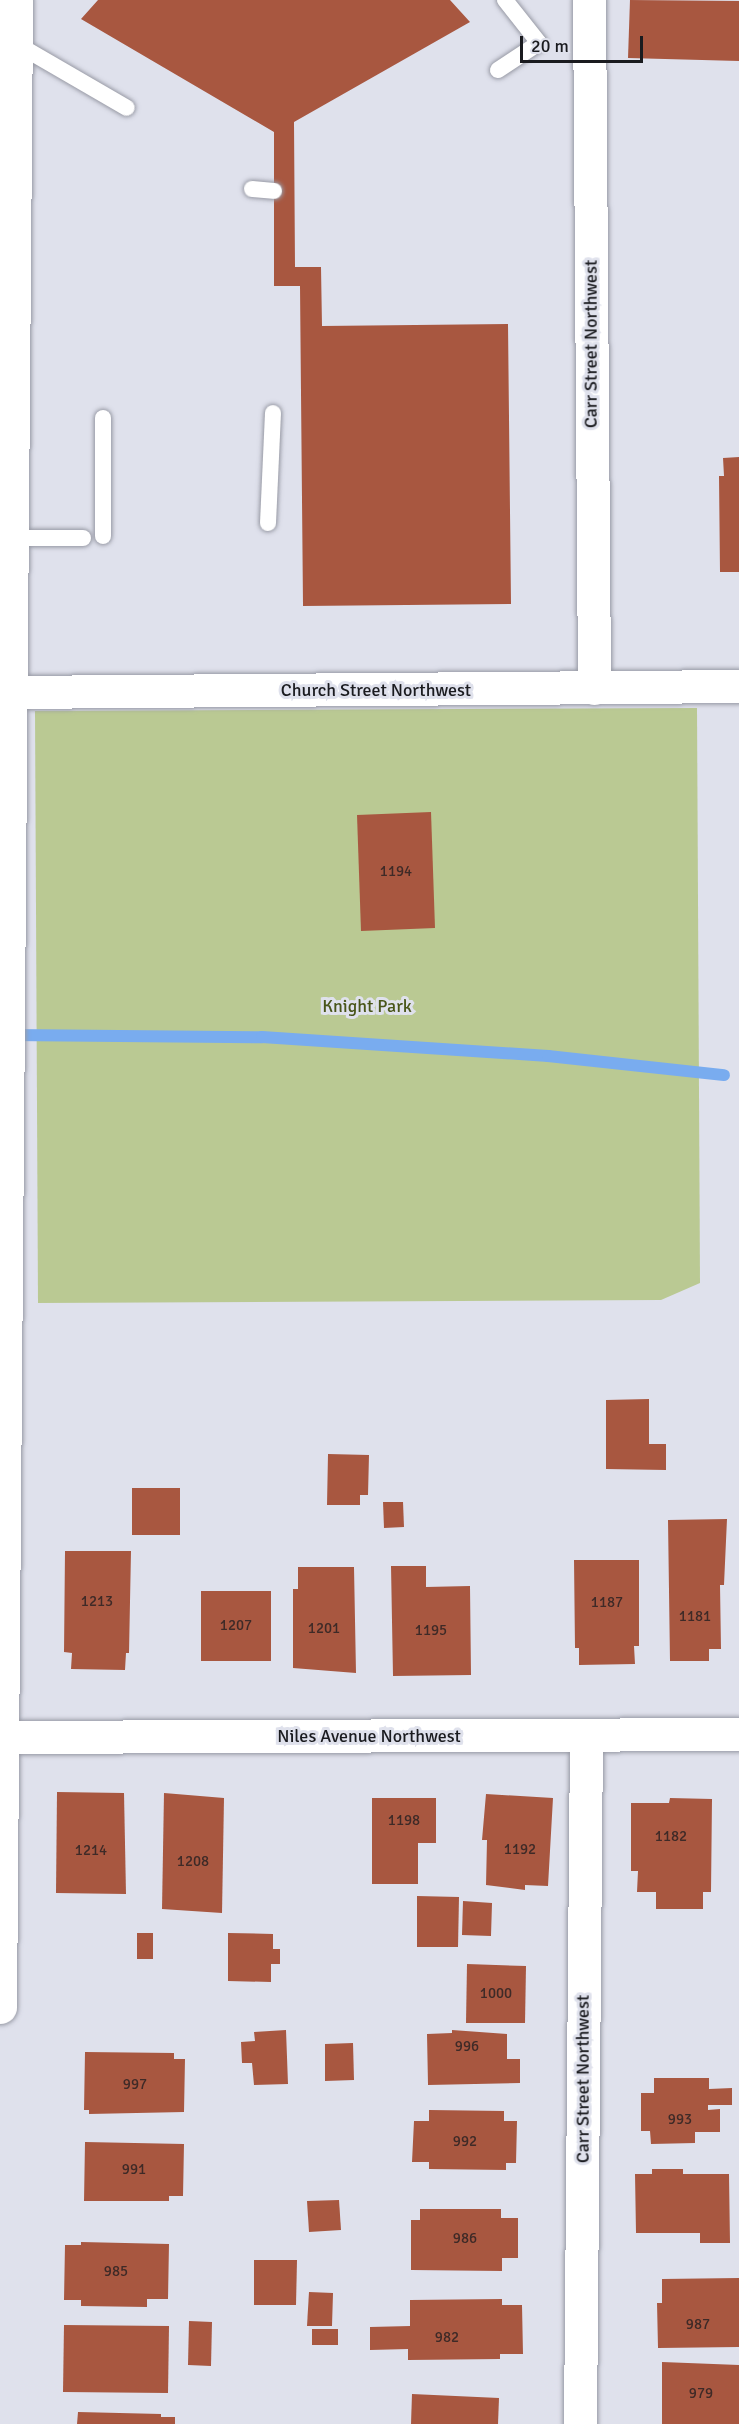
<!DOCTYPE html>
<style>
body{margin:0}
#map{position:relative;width:739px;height:2424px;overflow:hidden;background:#dfe1ec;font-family:Signika,sans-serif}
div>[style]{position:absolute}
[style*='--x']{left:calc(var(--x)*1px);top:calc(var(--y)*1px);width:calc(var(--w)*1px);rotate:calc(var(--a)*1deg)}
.green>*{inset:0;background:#bac993}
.stream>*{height:12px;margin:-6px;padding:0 6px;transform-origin:6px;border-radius:6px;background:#79acef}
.building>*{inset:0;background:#a85740}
.roads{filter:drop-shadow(0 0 2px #989aa5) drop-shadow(0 0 2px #989aa5)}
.lane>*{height:16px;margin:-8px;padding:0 8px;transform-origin:8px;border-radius:8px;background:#fff}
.street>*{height:33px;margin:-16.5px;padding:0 16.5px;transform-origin:16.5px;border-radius:16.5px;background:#fff}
span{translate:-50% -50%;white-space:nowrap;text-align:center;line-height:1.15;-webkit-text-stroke:6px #dfe1ec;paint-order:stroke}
.number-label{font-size:15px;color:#3e2a27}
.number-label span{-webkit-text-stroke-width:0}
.street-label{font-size:18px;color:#1a1b1f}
.park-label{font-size:18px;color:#485519}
.scale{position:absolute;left:520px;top:36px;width:123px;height:27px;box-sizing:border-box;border:3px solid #1a1b1f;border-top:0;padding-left:8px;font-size:18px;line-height:21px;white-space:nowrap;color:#1a1b1f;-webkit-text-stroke:4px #dfe1ec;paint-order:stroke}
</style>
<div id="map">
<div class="green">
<i style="clip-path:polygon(697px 708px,700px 1283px,661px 1300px,38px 1303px,35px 711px)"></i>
</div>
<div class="stream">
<i style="--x:10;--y:1035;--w:252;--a:0.5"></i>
<i style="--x:262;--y:1037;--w:287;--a:3.8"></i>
<i style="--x:548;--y:1056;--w:177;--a:6.2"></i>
</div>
<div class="building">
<i style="clip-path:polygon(98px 0,450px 0,470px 22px,294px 122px,295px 267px,321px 267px,322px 326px,508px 324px,511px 604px,303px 606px,300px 286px,274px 286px,274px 132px,81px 19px)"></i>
<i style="clip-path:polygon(630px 0,739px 1px,739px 61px,628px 58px)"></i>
<i style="clip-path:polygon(739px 457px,739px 572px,720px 572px,719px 476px,724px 476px,723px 458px)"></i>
<i style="clip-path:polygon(431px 812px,435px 928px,361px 931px,357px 815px)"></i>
<i style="clip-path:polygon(649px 1399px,649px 1444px,666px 1444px,666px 1470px,606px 1469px,606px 1400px)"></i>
<i style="clip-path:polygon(328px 1454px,369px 1455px,368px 1495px,360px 1495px,360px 1505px,327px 1505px)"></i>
<i style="clip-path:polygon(132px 1488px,180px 1488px,180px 1535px,132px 1535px)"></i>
<i style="clip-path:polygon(383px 1502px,403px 1502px,404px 1527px,384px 1528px)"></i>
<i style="clip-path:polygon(727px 1519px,724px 1585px,720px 1585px,721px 1649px,709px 1649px,709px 1661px,670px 1661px,668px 1520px)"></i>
<i style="clip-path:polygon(65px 1551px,131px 1551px,129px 1653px,126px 1653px,125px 1670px,71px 1669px,72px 1653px,64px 1652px)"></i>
<i style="clip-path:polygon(574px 1560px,639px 1560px,639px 1646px,634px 1646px,635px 1664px,579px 1665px,579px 1648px,575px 1648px)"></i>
<i style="clip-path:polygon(391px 1566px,426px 1566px,426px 1587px,470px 1586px,471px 1675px,393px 1676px)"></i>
<i style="clip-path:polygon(298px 1567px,354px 1567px,356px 1673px,293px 1668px,293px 1589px,298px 1589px)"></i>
<i style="clip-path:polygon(201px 1591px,271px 1591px,271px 1661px,201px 1661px)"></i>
<i style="clip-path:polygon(57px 1792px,124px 1793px,126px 1894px,56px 1893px)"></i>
<i style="clip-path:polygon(164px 1793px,224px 1798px,222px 1913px,162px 1909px)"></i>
<i style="clip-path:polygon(486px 1794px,553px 1798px,548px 1886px,525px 1885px,525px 1890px,486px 1885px,487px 1840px,482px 1840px)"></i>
<i style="clip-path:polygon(372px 1798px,436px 1798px,436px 1843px,418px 1843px,418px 1884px,372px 1884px)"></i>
<i style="clip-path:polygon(670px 1798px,712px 1799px,711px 1892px,703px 1892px,703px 1909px,656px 1909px,656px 1892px,637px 1892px,638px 1871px,631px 1871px,631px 1803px,669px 1803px)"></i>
<i style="clip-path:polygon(417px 1896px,459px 1897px,458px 1947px,417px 1947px)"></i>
<i style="clip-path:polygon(463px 1901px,492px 1903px,491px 1936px,462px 1935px)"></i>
<i style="clip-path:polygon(137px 1933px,153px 1933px,153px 1959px,137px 1959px)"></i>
<i style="clip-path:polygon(228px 1933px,273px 1934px,273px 1949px,280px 1949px,280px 1964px,271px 1964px,271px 1982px,228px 1981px)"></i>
<i style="clip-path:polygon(467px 1964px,526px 1966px,525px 2023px,466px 2023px)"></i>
<i style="clip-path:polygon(286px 2030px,288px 2084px,254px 2085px,252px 2063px,242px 2063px,241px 2042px,255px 2041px,254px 2032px)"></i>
<i style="clip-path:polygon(452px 2030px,507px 2034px,507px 2059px,520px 2059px,520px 2083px,428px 2085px,427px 2034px,452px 2033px)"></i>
<i style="clip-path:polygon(353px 2043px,354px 2080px,325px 2081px,325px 2044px)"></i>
<i style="clip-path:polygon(85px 2052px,174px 2053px,174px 2059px,185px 2059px,184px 2112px,89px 2114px,89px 2110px,84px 2110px)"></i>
<i style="clip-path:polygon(654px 2078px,709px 2078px,709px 2089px,732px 2088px,732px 2105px,708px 2105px,708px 2110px,720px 2109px,720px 2132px,695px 2132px,695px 2143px,651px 2144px,650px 2131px,641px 2131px,641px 2093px,654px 2093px)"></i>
<i style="clip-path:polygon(429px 2110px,504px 2111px,504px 2121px,517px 2121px,516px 2163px,506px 2163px,506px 2170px,429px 2169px,429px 2162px,412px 2162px,414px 2121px,429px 2121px)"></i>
<i style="clip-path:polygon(85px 2142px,184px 2144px,183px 2196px,169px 2196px,169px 2201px,84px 2201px)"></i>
<i style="clip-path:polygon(652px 2169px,683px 2169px,683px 2174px,729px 2174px,730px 2243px,700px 2243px,700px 2233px,636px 2233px,635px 2174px,652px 2174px)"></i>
<i style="clip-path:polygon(339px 2200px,341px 2230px,309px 2232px,307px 2201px)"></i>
<i style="clip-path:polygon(420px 2209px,501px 2209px,501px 2218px,518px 2218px,518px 2258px,502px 2258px,502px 2271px,411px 2270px,411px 2220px,420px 2220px)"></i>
<i style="clip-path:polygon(81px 2242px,169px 2244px,168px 2299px,147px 2299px,147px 2307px,81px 2306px,81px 2300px,64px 2300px,65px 2245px,81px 2245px)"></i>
<i style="clip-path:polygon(254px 2260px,297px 2260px,296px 2305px,254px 2305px)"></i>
<i style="clip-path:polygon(739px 2278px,739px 2347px,658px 2348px,657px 2303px,662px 2303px,662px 2279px)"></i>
<i style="clip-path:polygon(309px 2292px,333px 2293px,332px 2326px,307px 2326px)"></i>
<i style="clip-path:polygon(502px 2299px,502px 2305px,522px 2305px,523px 2354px,500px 2354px,500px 2359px,408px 2360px,408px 2349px,370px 2350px,370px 2327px,410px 2326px,410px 2300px)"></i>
<i style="clip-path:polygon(189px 2321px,212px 2322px,211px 2366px,188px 2365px)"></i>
<i style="clip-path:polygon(64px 2325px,169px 2326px,168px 2393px,63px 2392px)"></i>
<i style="clip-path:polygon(312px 2329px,338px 2329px,338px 2345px,312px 2345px)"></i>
<i style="clip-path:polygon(662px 2362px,739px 2365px,739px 2424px,662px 2424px)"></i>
<i style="clip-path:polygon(412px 2394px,499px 2398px,498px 2424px,411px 2424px)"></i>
<i style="clip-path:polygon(78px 2412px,161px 2414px,161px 2417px,175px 2417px,175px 2424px,77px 2424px)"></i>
</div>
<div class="roads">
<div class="lane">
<i style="--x:15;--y:43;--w:129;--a:30.1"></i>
<i style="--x:498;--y:70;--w:49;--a:-33.4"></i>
<i style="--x:539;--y:43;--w:55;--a:-128.3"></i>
<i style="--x:252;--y:189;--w:22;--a:5"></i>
<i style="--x:103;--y:418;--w:118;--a:90"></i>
<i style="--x:268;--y:523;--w:110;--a:-87.4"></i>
<i style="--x:13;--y:538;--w:70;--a:0"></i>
</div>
<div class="street">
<i style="--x:589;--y:0;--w:688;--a:89.58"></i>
<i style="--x:12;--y:692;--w:727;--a:-0.47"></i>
<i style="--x:0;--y:1737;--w:739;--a:-0.23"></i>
<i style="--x:0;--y:2007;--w:2007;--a:-89.54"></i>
<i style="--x:580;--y:2424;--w:689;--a:-89.5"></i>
</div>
</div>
<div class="number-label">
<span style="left:396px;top:872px">1194</span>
<span style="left:97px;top:1602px">1213</span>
<span style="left:607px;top:1603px">1187</span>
<span style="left:695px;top:1617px">1181</span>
<span style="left:236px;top:1626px">1207</span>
<span style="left:324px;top:1629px">1201</span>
<span style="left:431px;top:1631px">1195</span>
<span style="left:404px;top:1821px">1198</span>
<span style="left:671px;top:1837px">1182</span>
<span style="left:520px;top:1850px">1192</span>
<span style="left:91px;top:1851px">1214</span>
<span style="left:193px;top:1862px">1208</span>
<span style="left:496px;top:1994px">1000</span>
<span style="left:467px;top:2047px">996</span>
<span style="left:135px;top:2085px">997</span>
<span style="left:680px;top:2120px">993</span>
<span style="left:465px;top:2142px">992</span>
<span style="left:134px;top:2170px">991</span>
<span style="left:465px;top:2239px">986</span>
<span style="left:116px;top:2272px">985</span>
<span style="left:698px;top:2325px">987</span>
<span style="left:447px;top:2338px">982</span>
<span style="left:701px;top:2394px">979</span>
</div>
<div class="street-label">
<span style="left:591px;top:344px;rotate:-90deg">Carr Street Northwest</span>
<span style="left:376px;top:690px">Church Street Northwest</span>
<span style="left:369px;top:1736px">Niles Avenue Northwest</span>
<span style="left:583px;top:2079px;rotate:-90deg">Carr Street Northwest</span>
</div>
<div class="park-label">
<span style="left:367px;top:1006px">Knight Park</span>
</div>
<div class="scale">20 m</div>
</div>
